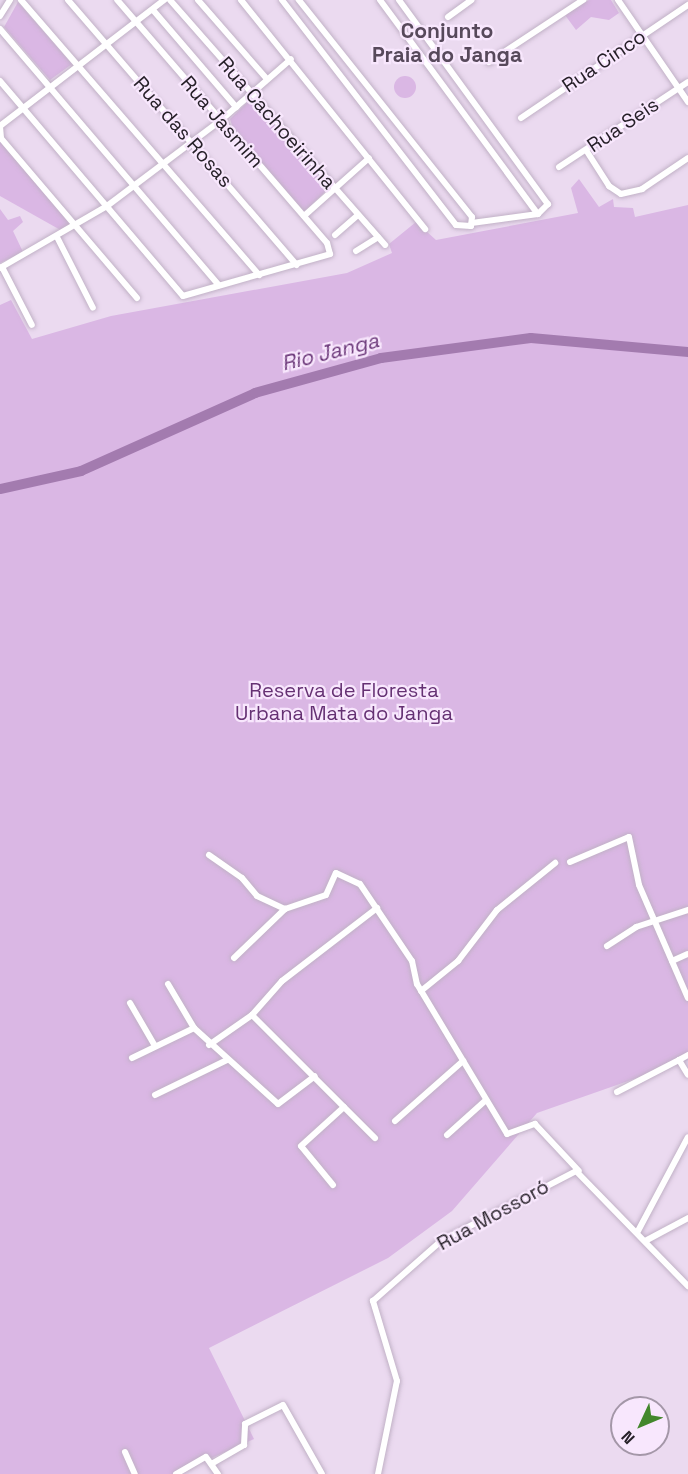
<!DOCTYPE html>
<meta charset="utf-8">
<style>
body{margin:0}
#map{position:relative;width:688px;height:1474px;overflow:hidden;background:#ebdaf0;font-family:"Space Grotesk",sans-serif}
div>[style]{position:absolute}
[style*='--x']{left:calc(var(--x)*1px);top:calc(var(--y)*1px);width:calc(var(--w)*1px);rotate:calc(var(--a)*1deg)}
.green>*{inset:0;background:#dab7e4}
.round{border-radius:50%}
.river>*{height:10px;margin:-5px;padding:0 5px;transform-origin:5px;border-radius:5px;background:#a37baf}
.roads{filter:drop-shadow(0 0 2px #c1b1c6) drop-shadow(0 0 2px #c1b1c6)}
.minor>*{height:6px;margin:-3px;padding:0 3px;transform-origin:3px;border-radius:3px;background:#fff}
span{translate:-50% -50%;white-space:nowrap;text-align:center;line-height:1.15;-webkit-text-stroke:4.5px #f8e7fd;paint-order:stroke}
.street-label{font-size:20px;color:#262028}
.park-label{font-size:20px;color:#653173}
.neighbourhood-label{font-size:21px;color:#57495b;font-weight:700}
.water-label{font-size:21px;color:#6b3779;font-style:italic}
.north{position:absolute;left:610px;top:1396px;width:60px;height:60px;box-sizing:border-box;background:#f8e7fd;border:2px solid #a497a8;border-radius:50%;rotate:226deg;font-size:16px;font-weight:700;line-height:24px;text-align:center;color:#262028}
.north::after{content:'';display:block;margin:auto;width:21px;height:27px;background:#43872c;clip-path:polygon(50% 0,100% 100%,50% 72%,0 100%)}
</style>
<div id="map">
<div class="green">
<i style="clip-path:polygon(589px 0,611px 0,619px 13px,609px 20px,591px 17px,576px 30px,565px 15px)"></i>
<i style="clip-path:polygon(18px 2px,72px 64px,50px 80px,4px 27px)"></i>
<i class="round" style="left:394px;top:76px;width:22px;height:22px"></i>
<i style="clip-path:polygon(251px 99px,328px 189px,304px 212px,234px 132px,230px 119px)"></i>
<i style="clip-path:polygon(0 141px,73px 226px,64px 232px,0 196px)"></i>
<i style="clip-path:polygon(579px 179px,599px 207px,613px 199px,614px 207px,633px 208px,635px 217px,688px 205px,688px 1060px,537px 1113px,452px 1211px,388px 1258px,209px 1348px,254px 1439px,176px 1474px,0 1474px,0 305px,11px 300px,32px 339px,111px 316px,347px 273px,392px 253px,389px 244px,416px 222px,436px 240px,578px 213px,571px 188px)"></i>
<i style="clip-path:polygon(0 209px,8px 220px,20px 216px,23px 222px,13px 231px,23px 252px,0 263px)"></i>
</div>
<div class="river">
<i style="--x:0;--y:489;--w:83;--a:-12.5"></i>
<i style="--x:81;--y:471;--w:191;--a:-24.1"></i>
<i style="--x:255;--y:393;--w:131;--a:-15.5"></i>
<i style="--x:381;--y:358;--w:151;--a:-7.6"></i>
<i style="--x:531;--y:338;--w:158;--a:5.1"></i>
</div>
<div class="roads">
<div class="minor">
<i style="--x:21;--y:0;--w:364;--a:49.1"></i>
<i style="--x:68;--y:0;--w:350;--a:49.2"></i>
<i style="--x:170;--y:0;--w:326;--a:48.7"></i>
<i style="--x:198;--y:0;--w:105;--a:48.9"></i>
<i style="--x:241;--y:0;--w:294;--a:51.2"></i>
<i style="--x:282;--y:0;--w:284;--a:52.3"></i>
<i style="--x:456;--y:225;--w:15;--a:4"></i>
<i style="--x:471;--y:226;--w:9;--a:-84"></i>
<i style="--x:472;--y:217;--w:278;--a:-128.6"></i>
<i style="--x:380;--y:0;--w:266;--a:53.6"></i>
<i style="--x:399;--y:0;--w:253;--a:53.9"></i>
<i style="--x:548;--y:204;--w:14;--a:135"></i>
<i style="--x:538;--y:214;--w:67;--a:172.2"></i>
<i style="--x:618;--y:0;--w:124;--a:55.5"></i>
<i style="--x:153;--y:10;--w:128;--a:49.4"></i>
<i style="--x:0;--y:16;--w:19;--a:-58"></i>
<i style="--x:448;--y:17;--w:29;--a:-36"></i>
<i style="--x:0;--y:29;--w:337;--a:49.5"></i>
<i style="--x:489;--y:62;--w:113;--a:-33.4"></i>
<i style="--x:0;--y:81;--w:282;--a:49.6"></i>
<i style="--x:183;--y:296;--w:153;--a:-15.9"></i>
<i style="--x:330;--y:254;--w:11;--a:-105"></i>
<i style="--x:327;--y:243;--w:321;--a:-130.8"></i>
<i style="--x:521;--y:118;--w:202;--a:-34.1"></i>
<i style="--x:586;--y:150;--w:43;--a:57.4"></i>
<i style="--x:609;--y:186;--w:14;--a:34"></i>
<i style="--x:621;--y:194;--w:22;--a:-13"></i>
<i style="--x:642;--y:189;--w:55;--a:-34"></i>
<i style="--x:559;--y:167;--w:154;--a:-33.4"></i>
<i style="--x:304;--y:216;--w:87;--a:-41.7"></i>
<i style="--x:335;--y:235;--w:30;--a:-41"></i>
<i style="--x:58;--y:239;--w:77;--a:63.1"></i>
<i style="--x:356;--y:251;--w:26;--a:-32"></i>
<i style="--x:2;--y:267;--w:65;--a:62.7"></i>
<i style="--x:0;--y:268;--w:124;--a:-30.1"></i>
<i style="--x:107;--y:206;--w:141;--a:-37"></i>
<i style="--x:220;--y:121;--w:94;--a:-41.1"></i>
<i style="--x:137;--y:298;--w:210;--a:-130.4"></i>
<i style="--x:1;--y:138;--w:12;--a:-95"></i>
<i style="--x:0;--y:126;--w:207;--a:-37.5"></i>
<i style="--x:209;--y:855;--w:40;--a:34.9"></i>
<i style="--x:242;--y:878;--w:23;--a:50"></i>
<i style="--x:257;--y:896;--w:31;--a:25"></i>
<i style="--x:285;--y:909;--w:43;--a:-18.9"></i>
<i style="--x:326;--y:895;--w:24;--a:-66"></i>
<i style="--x:336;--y:873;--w:26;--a:25"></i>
<i style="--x:360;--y:884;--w:93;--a:56"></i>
<i style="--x:412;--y:961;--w:24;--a:78"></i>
<i style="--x:417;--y:984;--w:175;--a:59"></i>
<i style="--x:507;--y:1134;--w:30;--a:-20"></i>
<i style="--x:535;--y:1124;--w:64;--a:46.9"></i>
<i style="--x:570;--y:862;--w:64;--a:-23"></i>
<i style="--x:629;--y:837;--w:49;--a:78.2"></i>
<i style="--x:639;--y:885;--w:123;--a:66.6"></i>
<i style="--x:607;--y:946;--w:35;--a:-33"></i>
<i style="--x:636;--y:927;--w:55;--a:-18.1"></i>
<i style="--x:234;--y:958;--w:71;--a:-43.9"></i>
<i style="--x:672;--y:961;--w:17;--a:-24"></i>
<i style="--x:168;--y:984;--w:51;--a:59.4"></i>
<i style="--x:421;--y:991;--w:48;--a:-39"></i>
<i style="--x:458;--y:961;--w:64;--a:-52.6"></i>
<i style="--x:497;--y:910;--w:75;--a:-39"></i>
<i style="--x:130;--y:1003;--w:50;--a:59.8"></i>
<i style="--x:252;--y:1015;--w:174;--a:45"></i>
<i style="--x:209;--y:1045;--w:52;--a:-34.9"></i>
<i style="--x:252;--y:1015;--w:45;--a:-48.6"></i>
<i style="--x:282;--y:981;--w:120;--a:-37.5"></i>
<i style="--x:688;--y:1055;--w:10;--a:151"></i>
<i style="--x:679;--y:1060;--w:17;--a:59"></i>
<i style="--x:132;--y:1058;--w:69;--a:-25.8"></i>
<i style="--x:194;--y:1028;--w:113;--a:42.1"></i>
<i style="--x:278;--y:1104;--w:46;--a:-37.1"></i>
<i style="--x:617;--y:1092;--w:70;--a:-27.3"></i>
<i style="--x:155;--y:1095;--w:80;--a:-25.9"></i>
<i style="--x:395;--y:1121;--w:91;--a:-41.4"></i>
<i style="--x:447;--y:1135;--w:52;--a:-41.9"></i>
<i style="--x:333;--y:1185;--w:50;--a:-129.4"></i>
<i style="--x:301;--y:1146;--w:58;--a:-42.2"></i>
<i style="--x:638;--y:1231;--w:106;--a:-62"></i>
<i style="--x:647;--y:1240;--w:47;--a:-28.2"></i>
<i style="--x:125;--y:1452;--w:24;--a:66"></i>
<i style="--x:213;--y:1463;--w:36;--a:-30"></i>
<i style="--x:244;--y:1445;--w:21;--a:-87"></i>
<i style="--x:245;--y:1424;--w:42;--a:-26.6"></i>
<i style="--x:283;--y:1405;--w:79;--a:60.5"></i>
<i style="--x:176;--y:1474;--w:34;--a:-30"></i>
<i style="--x:206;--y:1457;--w:21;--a:55"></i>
<i style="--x:378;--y:1474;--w:95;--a:-78.5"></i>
<i style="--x:397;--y:1381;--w:84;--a:-106.7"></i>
<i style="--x:373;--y:1301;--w:91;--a:-41.4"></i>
<i style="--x:441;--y:1241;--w:152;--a:-27.4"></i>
<i style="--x:576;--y:1171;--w:161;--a:45.8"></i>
</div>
</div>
<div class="street-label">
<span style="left:604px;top:61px;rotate:-34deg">Rua Cinco</span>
<span style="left:222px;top:122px;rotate:49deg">Rua Jasmim</span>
<span style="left:277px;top:123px;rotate:49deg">Rua Cachoeirinha</span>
<span style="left:623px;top:125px;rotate:-34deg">Rua Seis</span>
<span style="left:183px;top:132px;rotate:49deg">Rua das Rosas</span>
<span style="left:493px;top:1215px;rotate:-29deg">Rua Mossoró</span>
</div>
<div class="park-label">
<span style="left:344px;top:702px">Reserva de Floresta<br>Urbana Mata do Janga</span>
</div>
<div class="neighbourhood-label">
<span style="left:447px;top:43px">Conjunto<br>Praia do Janga</span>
</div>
<div class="water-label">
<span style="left:330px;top:352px;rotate:-14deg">Rio Janga</span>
</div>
<div class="north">N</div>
</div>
